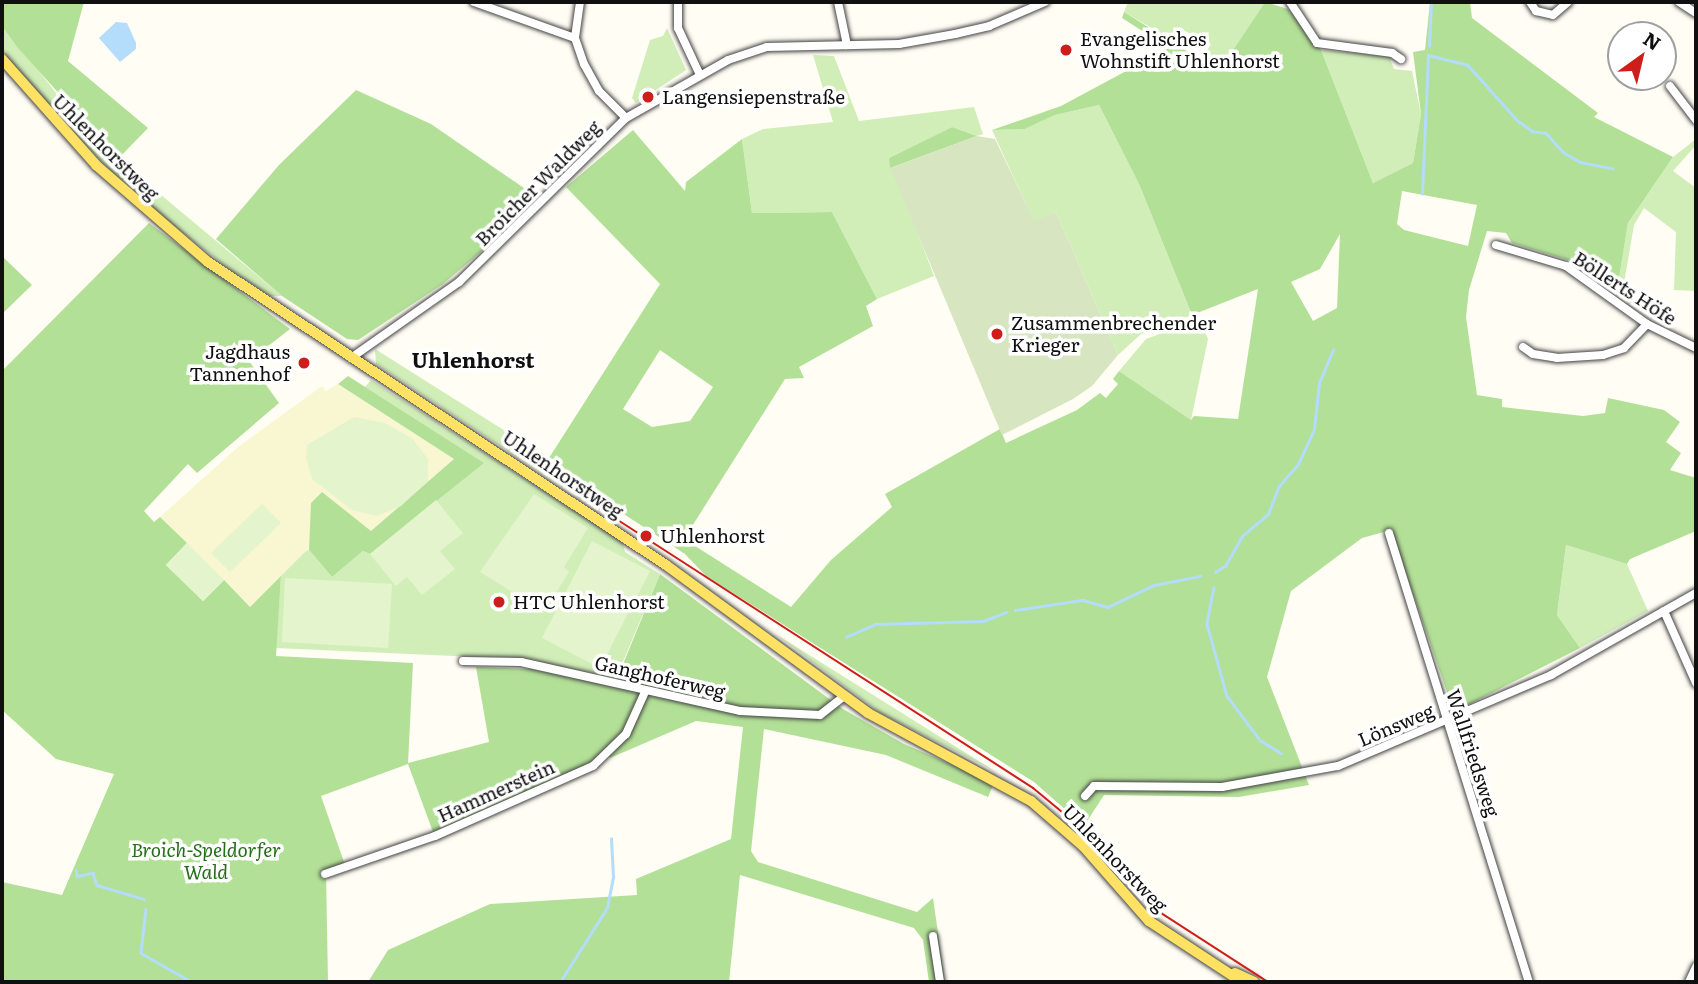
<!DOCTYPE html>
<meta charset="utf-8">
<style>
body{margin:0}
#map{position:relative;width:1698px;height:984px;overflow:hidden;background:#fffdf4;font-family:Literata,serif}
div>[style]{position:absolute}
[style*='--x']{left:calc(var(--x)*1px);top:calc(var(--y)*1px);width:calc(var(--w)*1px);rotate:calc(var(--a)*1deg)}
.farmland>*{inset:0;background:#f8f7d1}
.green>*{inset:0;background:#d1eeb9}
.forest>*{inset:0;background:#b3e097}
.cemetery>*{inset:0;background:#d7e5c1}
.pitch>*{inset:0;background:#e4f4cc}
.water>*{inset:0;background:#b4dcfb}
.stream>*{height:2.5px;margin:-1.25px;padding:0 1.25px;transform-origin:1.25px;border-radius:1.25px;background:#b4dcfb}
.roads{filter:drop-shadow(0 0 2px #434343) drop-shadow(0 0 2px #434343)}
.minor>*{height:8px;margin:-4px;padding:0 4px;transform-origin:4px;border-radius:4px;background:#fff}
.major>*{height:10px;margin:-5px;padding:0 5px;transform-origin:5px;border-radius:5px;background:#ffe264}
.tram>*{height:2px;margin:-1px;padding:0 1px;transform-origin:1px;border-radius:1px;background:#cd1e1c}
.dots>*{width:19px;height:19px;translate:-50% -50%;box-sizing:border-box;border:4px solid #fff;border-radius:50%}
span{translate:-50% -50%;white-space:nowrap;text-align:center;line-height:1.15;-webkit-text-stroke:7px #fff;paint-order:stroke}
.poi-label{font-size:19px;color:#101010}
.left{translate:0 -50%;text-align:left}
.right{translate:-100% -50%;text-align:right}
.street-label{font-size:19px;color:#101010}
.park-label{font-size:19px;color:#266f1a;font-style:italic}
.neighbourhood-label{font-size:21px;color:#101010;font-weight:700}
.frame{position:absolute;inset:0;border:4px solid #101010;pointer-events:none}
.north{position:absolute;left:1607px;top:21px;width:70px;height:70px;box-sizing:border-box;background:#fff;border:2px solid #9f9f9f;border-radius:50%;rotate:34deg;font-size:19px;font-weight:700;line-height:28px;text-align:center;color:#101010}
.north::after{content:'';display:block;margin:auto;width:24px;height:32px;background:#cd1e1c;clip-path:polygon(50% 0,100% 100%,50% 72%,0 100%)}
</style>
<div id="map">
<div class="farmland">
<i style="clip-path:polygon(338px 384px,454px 459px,371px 531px,331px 501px,314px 515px,309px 550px,250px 607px,160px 517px,238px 447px,322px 386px,326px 391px)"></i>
</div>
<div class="green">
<i style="clip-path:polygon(1128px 2px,1265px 2px,1219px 71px,1200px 61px,1211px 44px,1179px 28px,1171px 39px,1124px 12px)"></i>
<i style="clip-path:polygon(2px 24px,60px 98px,118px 159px,282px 296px,270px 296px,229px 269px,124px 186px,20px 74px,2px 49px)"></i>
<i style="clip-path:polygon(667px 28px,686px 70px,636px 103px,632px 98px,650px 40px,663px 36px)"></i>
<i style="clip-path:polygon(1321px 50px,1389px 56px,1394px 69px,1412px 71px,1421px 114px,1413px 163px,1373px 183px)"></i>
<i style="clip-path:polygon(813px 55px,834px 56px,859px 121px,974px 107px,983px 134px,977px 136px,952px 127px,889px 158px,934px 276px,877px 299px,832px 212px,752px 213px,742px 139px,763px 129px,833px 122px)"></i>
<i style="clip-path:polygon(1099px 105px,1139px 184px,1192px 315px,1141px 334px,1118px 355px,1056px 212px,1034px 222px,992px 130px,1025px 129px,1055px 115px)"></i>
<i style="clip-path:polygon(1696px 139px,1696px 145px,1673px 171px,1696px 188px,1696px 291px,1674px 290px,1676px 232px,1644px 208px,1634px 225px,1622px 295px,1617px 291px,1628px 223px,1673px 157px)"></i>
<i style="clip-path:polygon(1200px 319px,1208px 339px,1191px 420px,1119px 371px,1146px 339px)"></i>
<i style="clip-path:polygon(375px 349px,569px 471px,570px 487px,582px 500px,376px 364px)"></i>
<i style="clip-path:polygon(371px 380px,622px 541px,625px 552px,660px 574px,616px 678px,522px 659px,276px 648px,281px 576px,305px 552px,309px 550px,332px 577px,363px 551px,370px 554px,483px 463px,365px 387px)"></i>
<i style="clip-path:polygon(1566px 545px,1627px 564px,1648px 611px,1580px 648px,1557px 615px)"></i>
<i style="clip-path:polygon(774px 633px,998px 773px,879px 712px)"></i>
</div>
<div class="forest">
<i style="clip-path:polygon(2px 2px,84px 2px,68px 61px,148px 128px,118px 159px,18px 48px,2px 26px)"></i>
<i style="clip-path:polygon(evenodd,1265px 2px,1288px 9px,1321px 50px,1373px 183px,1413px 163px,1421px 114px,1413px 52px,1425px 50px,1430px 2px,1470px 2px,1472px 18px,1598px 113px,1594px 117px,1673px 157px,1628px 223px,1617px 291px,1578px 263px,1512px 243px,1506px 233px,1487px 231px,1469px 290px,1466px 317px,1477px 395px,1502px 399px,1502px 407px,1583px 416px,1605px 413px,1608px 398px,1664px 410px,1680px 422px,1666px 442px,1681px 453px,1670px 470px,1696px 478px,1696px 531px,1630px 559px,1627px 564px,1566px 545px,1557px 615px,1580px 648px,1454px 712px,1391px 530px,1362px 538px,1291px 591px,1267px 677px,1309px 785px,1239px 797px,1104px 795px,1084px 826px,1034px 782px,706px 576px,685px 554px,570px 479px,569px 471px,549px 458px,660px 284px,566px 187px,633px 130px,685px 191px,686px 182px,742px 139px,752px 213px,832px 212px,877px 299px,866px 306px,873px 326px,799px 367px,804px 378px,785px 379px,684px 539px,791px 607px,831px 560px,892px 507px,885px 494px,1000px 429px,1006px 443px,1077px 410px,1100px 393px,1106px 398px,1118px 384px,1113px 379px,1119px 371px,1191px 420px,1194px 416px,1238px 419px,1258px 289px,1192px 315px,1139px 184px,1099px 105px,1055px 115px,1025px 129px,992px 130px,1061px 106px,1169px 48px,1122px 18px,1124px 12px,1219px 71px,1265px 2px,1402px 191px,1477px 205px,1468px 246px,1404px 230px,1397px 224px,1402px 191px,1265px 2px,1340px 234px,1337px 308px,1313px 321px,1291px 282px,1320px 269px,1340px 234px,1265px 2px,660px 350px,713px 387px,690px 421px,652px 427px,623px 409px,660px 350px)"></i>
<i style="clip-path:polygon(356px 90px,431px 124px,534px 195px,489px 245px,443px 284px,358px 340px,347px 339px,282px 296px,216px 239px,279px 165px)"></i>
<i style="clip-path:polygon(952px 127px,977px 136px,890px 168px,889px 158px)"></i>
<i style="clip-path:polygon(149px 223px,290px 329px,249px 361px,279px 403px,197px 473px,188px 464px,144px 511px,154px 522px,160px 517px,187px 543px,166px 565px,203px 601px,224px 580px,250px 607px,281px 576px,276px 656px,413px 663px,408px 763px,489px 742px,476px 667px,531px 669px,614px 686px,660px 574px,843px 709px,904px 744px,994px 783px,988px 797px,886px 755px,764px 729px,751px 851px,758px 862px,917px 912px,933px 898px,945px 982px,929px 982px,923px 940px,914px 928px,740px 875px,729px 982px,368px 982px,388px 950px,490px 904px,637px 895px,636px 879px,731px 839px,743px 727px,696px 721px,610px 758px,606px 752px,579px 769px,433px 832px,408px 764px,321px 796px,345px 865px,326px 872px,328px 982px,2px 982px,2px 882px,62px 895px,114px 774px,56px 759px,2px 710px,2px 371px)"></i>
<i style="clip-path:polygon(2px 256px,32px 285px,2px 314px)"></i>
<i style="clip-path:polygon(348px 376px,484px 463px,370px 554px,363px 551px,332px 577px,309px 550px,311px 503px,322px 492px,371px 531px,454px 459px,338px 384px)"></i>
</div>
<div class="cemetery">
<i style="clip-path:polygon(977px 136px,995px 139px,1034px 221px,1056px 212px,1118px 355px,1092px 386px,1073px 399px,1002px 435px,890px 168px)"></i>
</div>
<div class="pitch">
<i style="clip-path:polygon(354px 417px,385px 423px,413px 439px,428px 459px,428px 481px,401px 506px,377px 516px,352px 510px,312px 479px,306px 458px,307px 445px)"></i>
<i style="clip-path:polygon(534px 494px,588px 528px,564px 567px,569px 572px,544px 612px,480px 572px)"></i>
<i style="clip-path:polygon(436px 500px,463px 533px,440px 551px,455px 569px,422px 595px,407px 577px,396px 586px,370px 554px)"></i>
<i style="clip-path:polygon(262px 504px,281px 523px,230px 572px,211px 553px)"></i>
<i style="clip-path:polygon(592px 541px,650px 571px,600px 668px,542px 638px)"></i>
<i style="clip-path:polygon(187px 543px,224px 580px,203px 601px,166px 565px)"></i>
<i style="clip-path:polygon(285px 578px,392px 584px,388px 648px,282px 642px)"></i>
</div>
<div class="water">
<i style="clip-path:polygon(116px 22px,127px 23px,136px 43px,136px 49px,120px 62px,99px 38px)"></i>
</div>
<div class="stream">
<i style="--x:1429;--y:46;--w:44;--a:-87.4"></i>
<i style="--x:1422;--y:194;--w:139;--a:-87.5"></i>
<i style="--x:1428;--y:55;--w:41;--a:14"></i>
<i style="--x:1468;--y:65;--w:74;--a:48.3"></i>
<i style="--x:1517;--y:120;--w:19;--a:36"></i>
<i style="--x:1532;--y:131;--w:14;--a:8"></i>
<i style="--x:1546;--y:133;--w:25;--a:48"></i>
<i style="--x:1563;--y:152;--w:20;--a:30"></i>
<i style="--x:1580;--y:162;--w:33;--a:11"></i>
<i style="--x:1215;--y:572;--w:12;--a:-31"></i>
<i style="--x:1225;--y:566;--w:34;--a:-60"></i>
<i style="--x:1242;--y:536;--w:34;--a:-40"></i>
<i style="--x:1268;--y:514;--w:30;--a:-69"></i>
<i style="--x:1279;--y:486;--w:29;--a:-49"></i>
<i style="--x:1298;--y:464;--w:38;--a:-65"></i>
<i style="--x:1314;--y:429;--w:46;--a:-83.8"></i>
<i style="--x:1319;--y:383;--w:36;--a:-67"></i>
<i style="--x:1214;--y:587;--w:38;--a:101"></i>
<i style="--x:1207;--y:624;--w:75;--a:74.5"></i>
<i style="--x:1227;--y:696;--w:55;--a:53.1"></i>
<i style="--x:1260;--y:740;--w:25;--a:32"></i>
<i style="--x:1015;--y:610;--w:69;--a:-8.4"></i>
<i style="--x:1083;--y:600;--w:26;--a:16"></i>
<i style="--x:1108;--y:607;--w:51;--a:-25.6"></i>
<i style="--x:1154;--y:585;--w:47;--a:-11.1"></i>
<i style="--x:846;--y:637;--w:32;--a:-24"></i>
<i style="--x:875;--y:624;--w:108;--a:-1.6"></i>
<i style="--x:983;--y:621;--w:25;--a:-21"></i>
<i style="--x:76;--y:870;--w:6;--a:81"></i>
<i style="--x:77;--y:876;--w:16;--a:-11"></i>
<i style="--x:93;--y:873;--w:13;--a:72"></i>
<i style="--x:97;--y:885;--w:49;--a:16.6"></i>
<i style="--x:146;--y:909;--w:44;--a:96.5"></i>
<i style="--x:141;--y:953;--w:59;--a:29.6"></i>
<i style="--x:560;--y:982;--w:88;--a:-57.6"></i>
<i style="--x:607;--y:908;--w:32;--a:-79"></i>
<i style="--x:613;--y:877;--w:38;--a:-93"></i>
</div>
<div class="roads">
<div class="minor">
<i style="--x:474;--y:2;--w:107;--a:19.6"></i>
<i style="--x:580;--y:2;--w:36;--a:98"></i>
<i style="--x:575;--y:38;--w:28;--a:71"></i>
<i style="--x:584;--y:64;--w:31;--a:61"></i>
<i style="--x:599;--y:91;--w:38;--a:45"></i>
<i style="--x:678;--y:2;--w:26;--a:90"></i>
<i style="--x:678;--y:28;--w:52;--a:64.9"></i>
<i style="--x:838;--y:2;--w:44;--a:78.2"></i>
<i style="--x:1290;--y:2;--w:49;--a:56.6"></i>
<i style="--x:1317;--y:43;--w:76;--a:7.6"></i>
<i style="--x:1392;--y:53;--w:11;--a:34"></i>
<i style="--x:1530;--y:2;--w:11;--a:56"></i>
<i style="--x:1536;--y:11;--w:17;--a:13"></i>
<i style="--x:1553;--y:15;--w:20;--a:-41"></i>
<i style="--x:1679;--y:2;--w:20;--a:33"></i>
<i style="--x:1670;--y:86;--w:43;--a:52.6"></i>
<i style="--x:1496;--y:245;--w:73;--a:16.7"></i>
<i style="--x:1566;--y:266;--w:100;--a:35.6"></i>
<i style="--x:1647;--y:324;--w:55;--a:26.1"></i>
<i style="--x:1523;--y:347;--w:12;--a:35"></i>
<i style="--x:1533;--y:354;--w:24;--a:9"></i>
<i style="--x:1557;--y:358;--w:46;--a:-3.7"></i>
<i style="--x:1603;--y:355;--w:22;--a:-18"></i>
<i style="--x:1624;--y:348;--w:33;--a:-46"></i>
<i style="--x:351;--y:358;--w:132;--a:-35.1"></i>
<i style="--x:459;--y:282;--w:234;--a:-44.5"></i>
<i style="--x:626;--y:118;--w:117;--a:-29.6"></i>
<i style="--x:728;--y:60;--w:41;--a:-18.4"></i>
<i style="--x:767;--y:47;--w:132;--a:-1.3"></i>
<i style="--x:899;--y:44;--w:57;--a:-10.1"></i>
<i style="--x:955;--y:34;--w:35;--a:-13"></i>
<i style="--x:989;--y:26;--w:61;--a:-23.2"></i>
<i style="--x:1389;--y:533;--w:470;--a:72.7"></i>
<i style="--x:1664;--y:611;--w:79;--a:66"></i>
<i style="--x:463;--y:661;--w:58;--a:1"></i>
<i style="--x:521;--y:662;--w:224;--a:12.6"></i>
<i style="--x:740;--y:711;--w:80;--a:2.9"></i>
<i style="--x:820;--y:715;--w:31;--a:-38"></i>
<i style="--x:1085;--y:796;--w:13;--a:-48"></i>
<i style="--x:1094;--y:786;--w:128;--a:0.4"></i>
<i style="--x:1222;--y:787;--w:118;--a:-10.3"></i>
<i style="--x:1338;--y:766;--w:232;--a:-23.1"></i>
<i style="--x:1551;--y:675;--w:167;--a:-29.5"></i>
<i style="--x:325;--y:874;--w:116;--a:-19.1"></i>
<i style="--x:435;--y:836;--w:173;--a:-23.9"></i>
<i style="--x:593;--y:766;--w:46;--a:-44.1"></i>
<i style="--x:626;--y:734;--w:46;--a:-65.7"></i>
<i style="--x:933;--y:936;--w:47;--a:81.3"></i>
<i style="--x:1689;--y:982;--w:17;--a:-65"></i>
</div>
<div class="major">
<i style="--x:2;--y:59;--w:142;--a:48.4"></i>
<i style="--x:96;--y:165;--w:148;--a:40.9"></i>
<i style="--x:208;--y:262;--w:549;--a:33.49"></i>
<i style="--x:666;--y:565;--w:250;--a:36.2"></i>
<i style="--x:868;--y:713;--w:185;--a:28.4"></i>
<i style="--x:1031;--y:801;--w:69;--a:40.9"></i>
<i style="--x:1083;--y:846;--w:100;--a:48.7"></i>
<i style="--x:1149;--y:921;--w:111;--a:33.3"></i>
<i style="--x:1235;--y:973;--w:21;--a:25"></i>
</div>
</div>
<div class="tram">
<i style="--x:593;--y:504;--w:524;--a:32.84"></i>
<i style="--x:1033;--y:788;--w:60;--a:39.6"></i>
<i style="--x:1079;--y:826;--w:107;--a:48.4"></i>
<i style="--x:1150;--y:906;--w:140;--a:32.8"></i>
</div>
<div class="dots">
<i style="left:1066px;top:50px;background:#cd1e1c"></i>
<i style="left:648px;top:97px;background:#cd1e1c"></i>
<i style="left:997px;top:334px;background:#cd1e1c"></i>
<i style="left:304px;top:363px;background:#cd1e1c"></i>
<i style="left:646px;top:536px;background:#cd1e1c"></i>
<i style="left:499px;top:602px;background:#cd1e1c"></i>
</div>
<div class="poi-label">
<span class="left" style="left:1080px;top:50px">Evangelisches<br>Wohnstift Uhlenhorst</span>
<span class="left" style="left:662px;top:97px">Langensiepenstraße</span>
<span class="left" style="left:1011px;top:334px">Zusammenbrechender<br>Krieger</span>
<span class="right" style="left:290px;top:363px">Jagdhaus<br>Tannenhof</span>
<span class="left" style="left:660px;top:536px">Uhlenhorst</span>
<span class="left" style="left:513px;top:602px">HTC Uhlenhorst</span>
</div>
<div class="street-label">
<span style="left:106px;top:147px;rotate:45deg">Uhlenhorstweg</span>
<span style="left:538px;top:183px;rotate:-45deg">Broicher Waldweg</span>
<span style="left:1625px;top:288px;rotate:33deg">Böllerts Höfe</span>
<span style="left:563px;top:474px;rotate:34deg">Uhlenhorstweg</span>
<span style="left:660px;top:677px;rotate:13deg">Ganghoferweg</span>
<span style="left:1396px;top:725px;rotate:-23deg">Lönsweg</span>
<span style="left:1473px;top:753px;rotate:72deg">Wallfriedsweg</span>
<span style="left:496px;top:791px;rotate:-24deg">Hammerstein</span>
<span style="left:1115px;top:858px;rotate:46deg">Uhlenhorstweg</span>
</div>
<div class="park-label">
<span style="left:206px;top:861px">Broich-Speldorfer<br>Wald</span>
</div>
<div class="neighbourhood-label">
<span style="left:473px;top:359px">Uhlenhorst</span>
</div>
<div class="frame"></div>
<div class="north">N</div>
</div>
